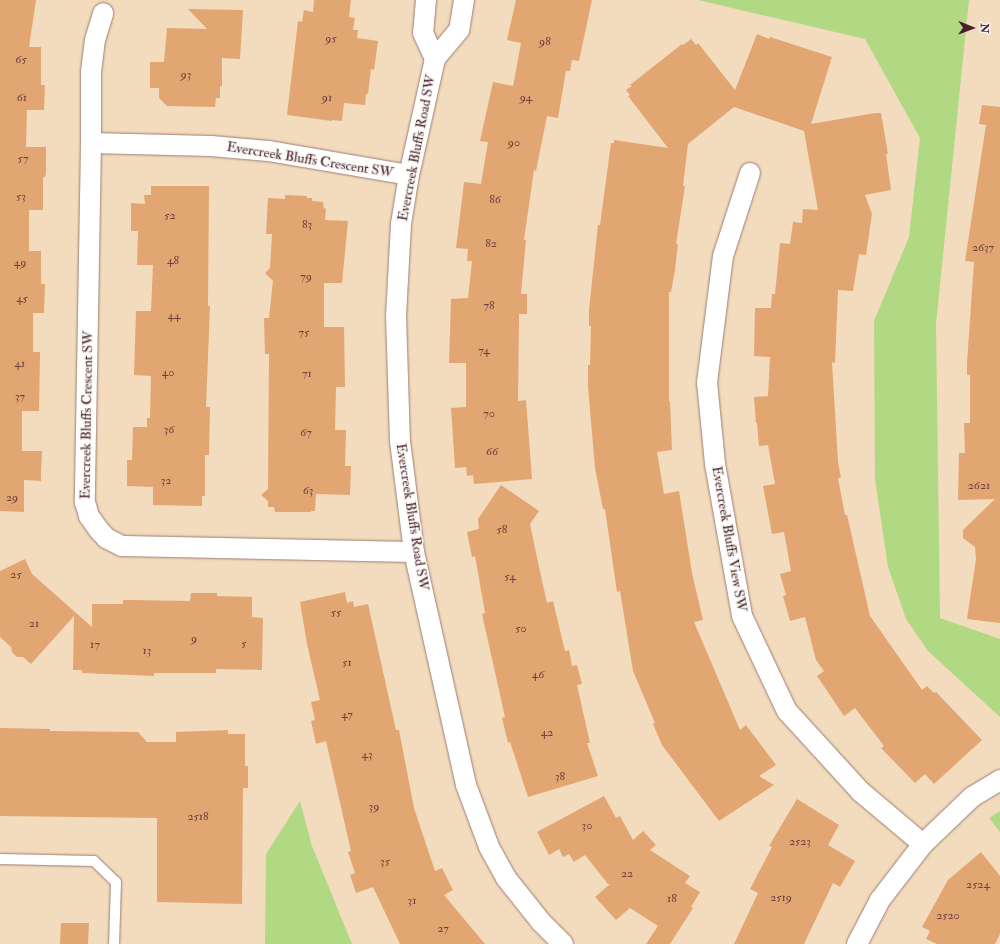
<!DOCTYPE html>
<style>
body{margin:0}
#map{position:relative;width:1000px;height:944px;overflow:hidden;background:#f3dbbd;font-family:"IM FELL Double Pica",serif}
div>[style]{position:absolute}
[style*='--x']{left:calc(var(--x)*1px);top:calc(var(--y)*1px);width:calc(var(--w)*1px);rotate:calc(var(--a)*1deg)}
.green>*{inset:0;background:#b1d984}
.building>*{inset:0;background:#e2a672}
.roads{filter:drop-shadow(0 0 1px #9e7d74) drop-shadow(0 0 1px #9e7d74)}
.lane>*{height:10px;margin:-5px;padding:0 5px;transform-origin:5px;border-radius:5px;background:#fff}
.street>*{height:20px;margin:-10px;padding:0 10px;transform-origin:10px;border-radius:10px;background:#fff}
span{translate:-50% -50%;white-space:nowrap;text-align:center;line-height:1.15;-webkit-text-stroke:3px #f6f6f2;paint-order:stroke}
.number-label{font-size:12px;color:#70413d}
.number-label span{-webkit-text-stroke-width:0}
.street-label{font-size:14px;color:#4a1f2b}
.north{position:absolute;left:952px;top:8px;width:40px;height:40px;-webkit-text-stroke:3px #f6f6f2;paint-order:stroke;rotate:91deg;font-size:11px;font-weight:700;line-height:16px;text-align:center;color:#4a1f2b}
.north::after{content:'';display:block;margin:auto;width:14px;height:18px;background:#4a1f2b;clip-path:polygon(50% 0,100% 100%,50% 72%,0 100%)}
</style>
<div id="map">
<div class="green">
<i style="clip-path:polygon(698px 0,969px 0,936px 324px,940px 618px,1000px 639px,1000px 717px,928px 651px,906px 619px,888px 567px,875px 479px,874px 321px,909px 237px,920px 138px,865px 39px)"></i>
<i style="clip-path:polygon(300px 801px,312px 846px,352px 944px,265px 944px,266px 854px)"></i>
<i style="clip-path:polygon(1000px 811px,1000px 832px,989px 818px)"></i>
</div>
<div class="building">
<i style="clip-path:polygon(0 0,36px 0,29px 47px,41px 47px,41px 85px,45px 85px,44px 110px,27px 110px,26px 147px,46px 147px,46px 173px,45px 177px,43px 177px,43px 210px,29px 210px,29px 251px,41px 251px,41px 284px,45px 284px,44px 313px,33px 313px,33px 352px,40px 352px,39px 411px,22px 411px,22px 451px,42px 451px,41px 474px,41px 481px,24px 480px,24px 512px,0 511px)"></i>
<i style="clip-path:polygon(314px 0,351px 0,349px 17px,355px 18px,353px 30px,358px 30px,357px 38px,378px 41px,374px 70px,371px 69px,368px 94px,366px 94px,365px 105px,344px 103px,342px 121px,332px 120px,332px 121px,287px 115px,298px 21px,302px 22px,304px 10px,313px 12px)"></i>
<i style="clip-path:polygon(516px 0,592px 0,579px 61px,572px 60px,570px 71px,566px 71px,558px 118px,547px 116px,536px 171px,534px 170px,524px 240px,526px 240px,521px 294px,527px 294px,527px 314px,519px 314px,519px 320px,518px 401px,526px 400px,532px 479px,474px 484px,473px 475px,467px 476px,466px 467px,455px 468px,451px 408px,466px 407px,466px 363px,449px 363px,451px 299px,468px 298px,472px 261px,467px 261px,468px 249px,456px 248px,464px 182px,481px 184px,488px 142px,480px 141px,493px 82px,513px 86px,521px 43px,507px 40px)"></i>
<i style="clip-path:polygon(188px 9px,243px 10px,240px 59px,222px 58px,222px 86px,220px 86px,220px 98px,216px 98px,215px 107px,167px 106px,159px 98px,159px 88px,150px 88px,150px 62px,164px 62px,167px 28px,207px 29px)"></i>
<i style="clip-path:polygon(757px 34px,769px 39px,770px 37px,832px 57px,811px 124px,875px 113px,881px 113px,888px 154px,886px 154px,891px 190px,865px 195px,872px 214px,866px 255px,859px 254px,853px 291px,838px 290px,835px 363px,832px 362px,838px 462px,841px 478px,838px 478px,845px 515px,847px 515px,870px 616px,922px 690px,927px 686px,934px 693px,936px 692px,982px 740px,934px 784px,925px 774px,915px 783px,881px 748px,884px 746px,855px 708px,844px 716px,817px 676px,824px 671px,816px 660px,805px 617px,790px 621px,783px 596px,786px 595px,780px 574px,791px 571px,784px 532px,772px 534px,763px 486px,775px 484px,768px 445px,759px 446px,757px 423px,756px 423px,754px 397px,768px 396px,770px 357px,754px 356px,755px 308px,771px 308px,772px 294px,775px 294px,780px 243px,790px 244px,793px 222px,802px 223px,803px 209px,818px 210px,804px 131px,734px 107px,688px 144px,683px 186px,685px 186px,676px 244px,678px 244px,675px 270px,671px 292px,669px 292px,669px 402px,670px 401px,672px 450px,657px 452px,664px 494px,679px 491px,692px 573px,703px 620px,694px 622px,740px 730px,746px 725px,776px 765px,759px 776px,774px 785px,719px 821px,662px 745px,653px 724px,655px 723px,633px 671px,620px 591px,617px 592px,605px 509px,603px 509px,595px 468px,588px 387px,588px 365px,590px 365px,591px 326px,589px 326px,589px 310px,598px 225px,600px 225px,611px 143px,614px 143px,614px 140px,668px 148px,628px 96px,630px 95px,626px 90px,632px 86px,630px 85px,682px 44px,683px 45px,691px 39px,696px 45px,698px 43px,735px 90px)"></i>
<i style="clip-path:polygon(982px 105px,1000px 107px,1000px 623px,967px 619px,976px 559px,975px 547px,963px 538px,963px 530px,995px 499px,958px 500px,959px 453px,965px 453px,964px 423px,970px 423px,970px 375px,967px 375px,967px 363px,974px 262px,965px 261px,986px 125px,979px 124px)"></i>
<i style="clip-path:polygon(151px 186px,209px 186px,208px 306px,210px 306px,206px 407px,210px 407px,209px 455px,205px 455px,205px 496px,202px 496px,202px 506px,153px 505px,153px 487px,127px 486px,127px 460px,132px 460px,133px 427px,147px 427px,147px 418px,150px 418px,151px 376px,134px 375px,136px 311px,151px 311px,153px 265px,137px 265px,138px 231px,131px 231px,131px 203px,145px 204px,144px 195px,151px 195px)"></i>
<i style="clip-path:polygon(285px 195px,307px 196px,307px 198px,312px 198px,312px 201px,323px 202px,324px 209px,326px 208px,325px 220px,348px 221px,342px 283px,324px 283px,324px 327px,344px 327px,345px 387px,336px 387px,335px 430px,346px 430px,345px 466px,351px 466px,350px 495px,316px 494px,315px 511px,311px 511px,311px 512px,275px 512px,274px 507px,268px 507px,268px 501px,261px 495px,268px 489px,269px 354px,265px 354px,264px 318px,269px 318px,273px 281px,265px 273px,270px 268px,272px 234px,266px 234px,268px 198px,285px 199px)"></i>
<i style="clip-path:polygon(501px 485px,539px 511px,530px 524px,539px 567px,547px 603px,553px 601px,565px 651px,569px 650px,572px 666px,577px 665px,582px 684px,577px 685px,590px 743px,587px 743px,598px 776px,528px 797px,510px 742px,508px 743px,502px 718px,505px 717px,482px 614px,485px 613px,475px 556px,472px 557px,467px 532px,479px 529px,478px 519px)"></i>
<i style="clip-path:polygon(25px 559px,32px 574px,92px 627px,92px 604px,123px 604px,123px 600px,128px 600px,190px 601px,191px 593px,217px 593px,217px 596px,252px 597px,252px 617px,263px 618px,262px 670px,216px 669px,216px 673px,154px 673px,154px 676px,82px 673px,82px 670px,73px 670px,74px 616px,31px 664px,23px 657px,17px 657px,12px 652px,11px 647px,0 637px,0 571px)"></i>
<i style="clip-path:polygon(345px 592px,347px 603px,353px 601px,354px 607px,368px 604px,396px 730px,399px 730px,414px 808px,435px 871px,442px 868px,453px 890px,444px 895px,485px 944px,400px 944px,373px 887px,356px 893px,350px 875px,355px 873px,348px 852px,351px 851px,326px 741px,316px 744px,311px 721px,315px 720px,311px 702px,320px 700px,307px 644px,300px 602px)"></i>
<i style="clip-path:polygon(0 728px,50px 729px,50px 731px,138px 732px,147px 742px,176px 742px,176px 732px,228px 730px,228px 734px,245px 734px,245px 766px,248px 766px,248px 788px,243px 788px,242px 904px,157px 902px,157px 818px,0 816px)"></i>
<i style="clip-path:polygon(604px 796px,616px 818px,620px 816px,633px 840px,643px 831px,656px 845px,650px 850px,690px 876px,685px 883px,700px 892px,691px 907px,693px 908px,670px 944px,646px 944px,658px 926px,630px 908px,616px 920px,595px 897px,610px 884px,608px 884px,585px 855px,574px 862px,569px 854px,563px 857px,559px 849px,549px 855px,537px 832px)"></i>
<i style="clip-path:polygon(797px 799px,839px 825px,828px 845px,855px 861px,840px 887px,833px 883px,804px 944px,734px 944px,758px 893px,750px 889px,772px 847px,769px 846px)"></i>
<i style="clip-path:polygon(981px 852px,1000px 876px,1000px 934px,995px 944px,937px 944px,926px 939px,930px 931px,922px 927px,948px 880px)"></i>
<i style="clip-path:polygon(61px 923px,89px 923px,88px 944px,60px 944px)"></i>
</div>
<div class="roads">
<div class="lane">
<i style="--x:0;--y:859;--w:94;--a:1.2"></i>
<i style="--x:94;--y:861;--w:30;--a:44"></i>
<i style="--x:116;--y:882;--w:62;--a:91.8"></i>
</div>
<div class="street">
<i style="--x:426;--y:0;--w:33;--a:95"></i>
<i style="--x:423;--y:33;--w:29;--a:65"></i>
<i style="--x:464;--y:0;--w:30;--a:99"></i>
<i style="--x:459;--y:30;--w:38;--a:130"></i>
<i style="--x:435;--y:59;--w:119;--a:102.6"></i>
<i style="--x:409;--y:175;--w:50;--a:99.3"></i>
<i style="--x:401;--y:224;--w:91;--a:93.1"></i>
<i style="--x:396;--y:315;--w:126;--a:88.2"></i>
<i style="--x:400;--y:441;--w:112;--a:82.8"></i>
<i style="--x:414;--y:552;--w:239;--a:77.4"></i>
<i style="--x:466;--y:785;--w:66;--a:69.6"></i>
<i style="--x:489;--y:847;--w:35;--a:61"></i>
<i style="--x:506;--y:878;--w:56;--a:51.5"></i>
<i style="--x:541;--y:922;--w:31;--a:45"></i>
<i style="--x:91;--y:143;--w:71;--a:-90"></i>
<i style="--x:91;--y:72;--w:32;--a:-83"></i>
<i style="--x:95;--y:40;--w:28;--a:-73"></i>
<i style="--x:750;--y:173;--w:87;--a:108"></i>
<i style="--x:723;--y:256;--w:127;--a:97.2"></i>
<i style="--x:707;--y:382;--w:82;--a:84.4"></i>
<i style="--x:715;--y:464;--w:154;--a:79.9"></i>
<i style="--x:742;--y:616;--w:105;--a:64.7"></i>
<i style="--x:787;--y:711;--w:110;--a:47.6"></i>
<i style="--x:861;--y:792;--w:81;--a:40"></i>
<i style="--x:409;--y:175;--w:143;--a:-170.3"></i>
<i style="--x:268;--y:151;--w:57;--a:-175"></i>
<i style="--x:211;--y:146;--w:120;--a:-178.6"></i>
<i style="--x:91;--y:143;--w:359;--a:91"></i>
<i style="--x:85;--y:502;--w:15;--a:74"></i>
<i style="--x:89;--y:516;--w:16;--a:55"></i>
<i style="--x:98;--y:529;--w:12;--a:48"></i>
<i style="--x:106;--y:538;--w:18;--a:27"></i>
<i style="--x:122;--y:546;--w:292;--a:1.2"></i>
<i style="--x:857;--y:944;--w:50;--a:-62.4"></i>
<i style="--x:880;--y:900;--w:71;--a:-52.5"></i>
<i style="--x:923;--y:844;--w:68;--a:-43.8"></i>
<i style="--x:972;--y:797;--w:33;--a:-31"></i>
</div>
</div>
<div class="number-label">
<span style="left:331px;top:39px">95</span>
<span style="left:545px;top:42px">98</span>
<span style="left:21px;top:60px">65</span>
<span style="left:186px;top:75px">93</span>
<span style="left:22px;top:98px">61</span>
<span style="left:327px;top:98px">91</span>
<span style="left:526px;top:98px">94</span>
<span style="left:514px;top:143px">90</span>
<span style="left:23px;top:159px">57</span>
<span style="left:21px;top:197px">53</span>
<span style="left:495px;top:200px">86</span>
<span style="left:170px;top:216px">52</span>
<span style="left:307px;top:225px">83</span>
<span style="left:491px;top:244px">82</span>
<span style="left:983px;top:248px">2637</span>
<span style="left:173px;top:261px">48</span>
<span style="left:20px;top:263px">49</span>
<span style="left:306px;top:277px">79</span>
<span style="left:22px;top:299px">45</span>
<span style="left:489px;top:306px">78</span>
<span style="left:174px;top:316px">44</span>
<span style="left:304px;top:333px">75</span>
<span style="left:484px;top:351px">74</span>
<span style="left:20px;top:364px">41</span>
<span style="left:168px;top:373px">40</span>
<span style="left:307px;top:374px">71</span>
<span style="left:20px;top:397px">37</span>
<span style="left:489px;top:414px">70</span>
<span style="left:169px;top:430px">36</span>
<span style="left:306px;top:433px">67</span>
<span style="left:492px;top:452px">66</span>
<span style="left:166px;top:481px">32</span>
<span style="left:979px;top:486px">2621</span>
<span style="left:308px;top:491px">63</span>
<span style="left:12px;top:498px">29</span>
<span style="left:502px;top:530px">58</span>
<span style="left:16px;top:575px">25</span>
<span style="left:510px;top:577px">54</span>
<span style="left:336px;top:613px">55</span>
<span style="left:34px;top:624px">21</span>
<span style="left:521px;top:629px">50</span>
<span style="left:194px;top:639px">9</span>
<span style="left:244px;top:644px">5</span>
<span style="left:95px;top:645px">17</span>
<span style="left:147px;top:651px">13</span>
<span style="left:347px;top:663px">51</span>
<span style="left:538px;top:675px">46</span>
<span style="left:347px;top:715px">47</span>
<span style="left:547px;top:733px">42</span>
<span style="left:367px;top:755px">43</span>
<span style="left:560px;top:777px">38</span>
<span style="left:374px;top:807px">39</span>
<span style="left:198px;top:817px">2518</span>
<span style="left:587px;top:826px">30</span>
<span style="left:800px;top:842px">2523</span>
<span style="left:385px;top:862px">35</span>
<span style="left:627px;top:874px">22</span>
<span style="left:978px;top:885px">2524</span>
<span style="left:781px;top:898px">2519</span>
<span style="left:672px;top:899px">18</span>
<span style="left:412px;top:901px">31</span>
<span style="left:948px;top:916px">2520</span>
<span style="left:443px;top:929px">27</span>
</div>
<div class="street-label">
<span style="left:417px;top:148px;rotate:-79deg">Evercreek Bluffs Road SW</span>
<span style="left:310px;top:160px;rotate:9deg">Evercreek Bluffs Crescent SW</span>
<span style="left:87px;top:415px;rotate:-89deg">Evercreek Bluffs Crescent SW</span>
<span style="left:412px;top:517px;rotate:81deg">Evercreek Bluffs Road SW</span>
<span style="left:729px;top:539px;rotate:80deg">Evercreek Bluffs View SW</span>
</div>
<div class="north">N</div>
</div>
